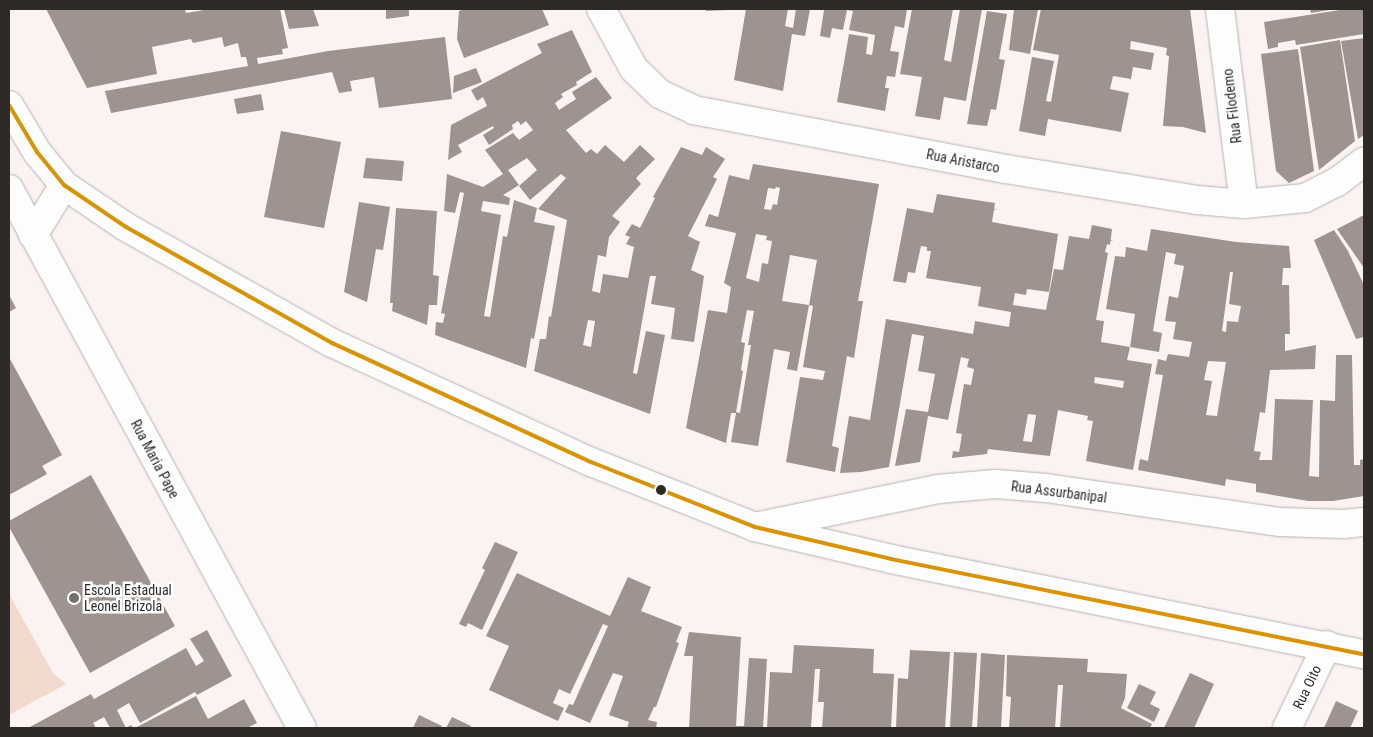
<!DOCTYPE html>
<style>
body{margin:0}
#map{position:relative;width:1373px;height:737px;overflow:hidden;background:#faf3f1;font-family:"Roboto Condensed",sans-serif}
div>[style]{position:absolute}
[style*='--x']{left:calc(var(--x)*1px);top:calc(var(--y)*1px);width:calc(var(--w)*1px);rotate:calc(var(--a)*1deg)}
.green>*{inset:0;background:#f2d9ce}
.building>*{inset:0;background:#9e938e}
.roads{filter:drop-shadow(0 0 1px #b8b3b1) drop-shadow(0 0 1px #b8b3b1)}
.minor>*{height:28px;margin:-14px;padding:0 14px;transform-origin:14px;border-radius:14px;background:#fefdfd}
.tertiary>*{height:28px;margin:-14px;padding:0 14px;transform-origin:14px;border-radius:14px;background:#fefdfd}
.bus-1>*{height:4px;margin:-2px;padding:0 2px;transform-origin:2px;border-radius:2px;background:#d99306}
.dots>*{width:14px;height:14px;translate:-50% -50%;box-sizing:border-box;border:2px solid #fff;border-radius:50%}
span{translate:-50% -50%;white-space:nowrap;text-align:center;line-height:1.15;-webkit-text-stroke:5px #fff;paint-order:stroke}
.street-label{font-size:14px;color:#2e2a28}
.poi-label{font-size:14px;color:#2e2a28}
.left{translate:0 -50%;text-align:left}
.frame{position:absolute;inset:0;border:10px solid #2e2a28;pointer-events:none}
</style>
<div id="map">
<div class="green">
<i style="clip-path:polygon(9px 594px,53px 673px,66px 684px,9px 715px)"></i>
</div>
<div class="building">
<i style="clip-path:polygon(46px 9px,185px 9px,186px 13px,210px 9px,280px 9px,288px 48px,282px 49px,283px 54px,257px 58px,258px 64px,328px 51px,445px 37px,452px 99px,379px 108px,374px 77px,350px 81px,352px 91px,339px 93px,332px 72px,111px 113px,105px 91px,248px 66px,246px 57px,241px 57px,238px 43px,224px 47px,222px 37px,193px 43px,191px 39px,152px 47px,157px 74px,87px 88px)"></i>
<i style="clip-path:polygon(284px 9px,313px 9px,319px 26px,289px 29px)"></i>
<i style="clip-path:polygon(386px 9px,409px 9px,409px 16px,386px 19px)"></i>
<i style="clip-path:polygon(464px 9px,542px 9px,549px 25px,464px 58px,457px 39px,459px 11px)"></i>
<i style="clip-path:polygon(706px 9px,728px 9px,728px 10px,706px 11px)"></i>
<i style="clip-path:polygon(746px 9px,788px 9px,785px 26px,793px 28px,796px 9px,810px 9px,805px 36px,792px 34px,783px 91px,734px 80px)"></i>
<i style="clip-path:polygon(821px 9px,907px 9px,904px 28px,895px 26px,890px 51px,899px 52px,898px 60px,895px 77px,887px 76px,885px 88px,889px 88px,885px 111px,837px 102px,849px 34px,868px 37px,866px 54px,872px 55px,875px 35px,849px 30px,853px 11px,847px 10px,843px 30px,832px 28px,830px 38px,820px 36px,824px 10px)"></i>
<i style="clip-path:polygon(912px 9px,953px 9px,944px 60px,951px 62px,960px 9px,982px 9px,966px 101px,944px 97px,940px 120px,915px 116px,922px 77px,900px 74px)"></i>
<i style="clip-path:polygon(1014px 9px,1038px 9px,1030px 54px,1009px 50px)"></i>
<i style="clip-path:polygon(1041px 9px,1190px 9px,1206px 133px,1183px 127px,1163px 126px,1169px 56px,1166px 55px,1167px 48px,1131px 41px,1130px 49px,1154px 53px,1151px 70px,1133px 67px,1131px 79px,1113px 76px,1110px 89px,1129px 93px,1121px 132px,1048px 119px,1045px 136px,1019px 131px,1032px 57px,1054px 61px,1046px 101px,1051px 102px,1059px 55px,1033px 50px)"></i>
<i style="clip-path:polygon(1310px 9px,1330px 9px,1330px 10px,1311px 13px)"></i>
<i style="clip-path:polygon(1346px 9px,1364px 9px,1364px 34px,1296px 45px,1295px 40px,1278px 43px,1278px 47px,1268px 49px,1264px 22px)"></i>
<i style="clip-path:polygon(987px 11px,1007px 14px,999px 59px,1005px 60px,996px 110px,991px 109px,987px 126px,967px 124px)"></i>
<i style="clip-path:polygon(evenodd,572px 30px,592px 72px,576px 82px,577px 85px,561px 94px,563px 97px,555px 103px,559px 110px,576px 99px,572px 92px,596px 77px,612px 98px,566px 130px,586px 153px,591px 149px,597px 154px,605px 145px,624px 162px,640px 145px,655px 159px,636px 178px,641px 184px,612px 216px,620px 222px,609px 237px,606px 257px,598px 255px,592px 291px,600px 293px,603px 274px,628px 278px,634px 247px,626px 244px,630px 237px,625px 235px,632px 224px,640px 228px,655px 198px,653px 197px,681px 147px,702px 155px,706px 147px,725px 159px,713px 177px,717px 179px,688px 236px,700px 242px,691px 270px,704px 276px,694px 342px,671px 339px,675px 308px,651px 304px,656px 276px,650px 276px,633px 373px,637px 374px,646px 331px,665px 335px,650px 414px,534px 371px,540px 339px,546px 339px,549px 316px,551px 317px,567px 220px,538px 209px,566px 178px,561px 174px,530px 200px,519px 186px,537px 170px,527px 158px,508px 170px,519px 185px,503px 195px,510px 198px,509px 205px,483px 201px,481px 211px,501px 215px,484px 316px,490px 317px,503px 236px,507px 237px,514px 200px,537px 208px,534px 222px,555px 226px,534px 339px,531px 338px,526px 368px,435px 335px,436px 322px,443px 323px,445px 314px,441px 313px,464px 193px,460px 192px,455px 213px,444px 211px,447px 174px,483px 187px,503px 174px,485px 150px,513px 133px,519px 140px,533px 130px,526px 121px,521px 125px,518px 121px,512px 125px,513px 129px,489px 145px,483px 135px,494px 128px,493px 126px,458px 145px,462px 152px,448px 160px,451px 125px,487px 106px,483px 97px,477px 101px,471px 90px,542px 53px,537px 44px,572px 30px,588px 320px,595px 321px,591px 347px,583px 345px,588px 320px)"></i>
<i style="clip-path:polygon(1364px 38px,1364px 135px,1358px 139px,1341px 41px)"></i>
<i style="clip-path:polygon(1340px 40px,1355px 141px,1319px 170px,1300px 47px)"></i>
<i style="clip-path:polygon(1298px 49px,1314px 171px,1289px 183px,1276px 171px,1261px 54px)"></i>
<i style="clip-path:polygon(476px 68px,482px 82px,453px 93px,454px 76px)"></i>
<i style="clip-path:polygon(261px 94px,264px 110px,237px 114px,234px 99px)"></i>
<i style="clip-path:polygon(281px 131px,341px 142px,324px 228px,264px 217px)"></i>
<i style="clip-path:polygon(366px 158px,404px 161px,402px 181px,363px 178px)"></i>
<i style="clip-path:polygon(evenodd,753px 164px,879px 184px,858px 301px,863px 301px,854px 358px,847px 356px,832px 446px,839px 448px,835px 472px,786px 462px,800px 377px,823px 380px,825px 371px,803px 367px,813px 306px,809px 305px,817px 260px,790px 255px,782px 301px,809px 305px,797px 371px,787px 369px,790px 352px,774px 349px,758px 446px,731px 442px,736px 413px,731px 413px,726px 443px,686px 428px,708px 310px,727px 313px,731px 287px,724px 283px,736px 233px,705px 226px,709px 214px,718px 217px,729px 175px,749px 180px,753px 164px,776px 187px,780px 188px,777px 205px,773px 204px,771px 210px,764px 209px,768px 188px,775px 189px,776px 187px,753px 164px,756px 234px,767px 236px,766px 240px,772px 241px,768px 264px,762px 263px,759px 282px,746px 278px,756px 234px,753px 164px,747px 310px,754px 311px,748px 345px,751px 345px,740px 413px,736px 412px,743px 371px,741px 370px,745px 343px,741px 342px,747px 310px)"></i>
<i style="clip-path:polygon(evenodd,937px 194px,995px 203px,992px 222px,1058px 234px,1049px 292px,1027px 289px,1026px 295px,1015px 293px,1013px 305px,1046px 310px,1054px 269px,1063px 270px,1069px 236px,1089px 239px,1092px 225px,1112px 229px,1110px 245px,1107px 244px,1105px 252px,1108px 253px,1096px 320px,1104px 321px,1101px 342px,1130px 347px,1135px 314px,1106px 309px,1115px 256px,1125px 257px,1126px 247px,1147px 251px,1151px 229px,1236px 242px,1289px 246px,1291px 268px,1283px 268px,1282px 285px,1289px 285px,1290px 334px,1285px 334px,1285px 351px,1316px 345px,1315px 369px,1270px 370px,1265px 413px,1260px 412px,1254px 451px,1261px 452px,1259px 460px,1272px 460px,1275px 399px,1313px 400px,1309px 476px,1319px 477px,1320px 400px,1335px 401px,1336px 355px,1352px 355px,1354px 465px,1360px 465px,1360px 460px,1364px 459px,1364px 496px,1333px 501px,1308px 501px,1256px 492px,1256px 484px,1226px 479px,1225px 486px,1138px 470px,1140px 459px,1148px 461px,1163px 375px,1155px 374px,1158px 359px,1166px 361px,1168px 354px,1189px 357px,1192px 342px,1173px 339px,1176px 322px,1165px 321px,1169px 296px,1178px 298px,1184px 266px,1174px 264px,1176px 254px,1166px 252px,1153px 331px,1162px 333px,1159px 352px,1130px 347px,1127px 360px,1152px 364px,1133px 470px,1086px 461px,1093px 421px,1087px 420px,1088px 416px,1058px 410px,1050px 456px,988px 449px,987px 454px,952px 458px,953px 451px,959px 452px,962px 434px,956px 433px,964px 384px,971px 385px,974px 369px,967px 367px,969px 359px,961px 357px,948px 420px,928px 416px,920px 462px,895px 466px,906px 409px,928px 412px,935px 374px,918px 371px,924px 336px,912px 334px,889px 467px,861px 472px,840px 473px,849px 416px,870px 420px,886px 319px,973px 334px,975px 321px,1009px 327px,1011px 312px,978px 306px,981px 287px,926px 278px,931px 251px,927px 251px,927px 247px,921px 246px,915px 273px,908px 272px,906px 283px,893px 281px,907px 208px,933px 213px,937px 194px,1230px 272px,1233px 272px,1229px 304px,1241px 306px,1238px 322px,1227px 321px,1226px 332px,1222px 331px,1230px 272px,937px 194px,1208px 361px,1226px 362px,1217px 416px,1206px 415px,1212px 381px,1204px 380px,1208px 361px,937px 194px,1095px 377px,1124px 381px,1123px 388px,1094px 383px,1095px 377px,937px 194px,1028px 414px,1036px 415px,1032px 442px,1023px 441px,1028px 414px)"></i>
<i style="clip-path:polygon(359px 202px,390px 207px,383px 250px,376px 249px,367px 302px,344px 292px)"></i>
<i style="clip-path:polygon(396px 208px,437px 211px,433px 275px,439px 276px,437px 305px,429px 305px,427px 325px,392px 311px,393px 303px,390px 303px)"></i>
<i style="clip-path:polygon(1364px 215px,1364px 268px,1337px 229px)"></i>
<i style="clip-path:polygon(1334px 230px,1348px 251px,1364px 285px,1364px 337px,1356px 339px,1314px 240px)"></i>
<i style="clip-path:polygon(9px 295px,16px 308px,9px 312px)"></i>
<i style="clip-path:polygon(9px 357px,62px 455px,42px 466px,47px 474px,9px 495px)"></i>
<i style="clip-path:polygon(91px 475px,175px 626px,90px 673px,9px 527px,9px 521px)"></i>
<i style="clip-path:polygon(495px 542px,518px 552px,482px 630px,468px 623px,466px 627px,459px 624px,485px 570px,482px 568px)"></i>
<i style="clip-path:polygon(517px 573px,610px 616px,628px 577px,651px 587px,641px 611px,682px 627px,676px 642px,679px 643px,656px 707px,654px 707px,648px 720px,657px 722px,656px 728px,627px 728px,629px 722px,609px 715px,623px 676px,613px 673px,590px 723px,565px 712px,569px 704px,573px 705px,608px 626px,603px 624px,570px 694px,559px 689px,553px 703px,564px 708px,558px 721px,489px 690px,509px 646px,486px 636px)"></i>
<i style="clip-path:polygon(207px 630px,232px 676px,197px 695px,195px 692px,140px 723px,129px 703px,117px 710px,126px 728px,131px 725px,133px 728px,110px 728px,104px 717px,93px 723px,96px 728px,28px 728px,91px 694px,94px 699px,186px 648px,196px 666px,204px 661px,190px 639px)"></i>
<i style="clip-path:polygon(689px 632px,741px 637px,736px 726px,744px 726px,749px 658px,767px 659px,763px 728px,689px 728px,693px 656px,684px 656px)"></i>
<i style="clip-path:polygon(794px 645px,874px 649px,873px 673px,894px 674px,891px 728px,822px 728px,824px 702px,818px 702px,820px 669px,815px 669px,811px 727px,767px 728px,770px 672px,792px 673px)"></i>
<i style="clip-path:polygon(910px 650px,950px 652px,945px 728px,896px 728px,898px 678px,908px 679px)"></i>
<i style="clip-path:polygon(954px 652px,977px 653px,972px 728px,950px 728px)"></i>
<i style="clip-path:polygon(981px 653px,1005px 655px,1001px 728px,977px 728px)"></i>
<i style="clip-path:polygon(1007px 655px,1088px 659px,1087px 672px,1127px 674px,1125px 698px,1121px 708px,1152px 724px,1150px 728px,1060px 728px,1063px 685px,1058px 685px,1055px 728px,1009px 728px,1011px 697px,1006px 696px)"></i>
<i style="clip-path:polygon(1190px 673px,1214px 684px,1194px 728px,1164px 728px)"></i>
<i style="clip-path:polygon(1139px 684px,1156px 692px,1150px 704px,1160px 709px,1154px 722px,1127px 708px)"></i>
<i style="clip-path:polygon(196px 696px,208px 719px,244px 699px,257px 723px,247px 728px,135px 728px)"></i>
<i style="clip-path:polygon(1336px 701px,1358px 711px,1350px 728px,1324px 728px)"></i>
<i style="clip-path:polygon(419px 715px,442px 726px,441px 728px,413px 728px)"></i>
<i style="clip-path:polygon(452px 717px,471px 726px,470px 728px,446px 728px)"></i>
</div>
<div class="roads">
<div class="minor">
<i style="--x:601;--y:9;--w:68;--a:61.2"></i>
<i style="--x:634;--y:69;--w:36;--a:44"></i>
<i style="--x:660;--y:94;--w:38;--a:25"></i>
<i style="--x:694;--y:110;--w:318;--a:10.7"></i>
<i style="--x:1006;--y:169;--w:193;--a:9.2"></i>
<i style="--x:1197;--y:200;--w:47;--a:4.9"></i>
<i style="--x:1244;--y:204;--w:61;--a:-5.6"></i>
<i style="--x:1305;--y:198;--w:36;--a:-27"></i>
<i style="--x:1337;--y:182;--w:34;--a:-37"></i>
<i style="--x:1220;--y:9;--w:196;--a:83"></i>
<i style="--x:9;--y:189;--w:613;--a:61.47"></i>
<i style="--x:33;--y:235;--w:59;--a:-58.2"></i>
<i style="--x:755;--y:527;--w:187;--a:-11.7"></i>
<i style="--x:938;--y:489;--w:58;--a:-4.9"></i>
<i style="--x:996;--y:484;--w:50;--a:4.6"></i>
<i style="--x:1046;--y:488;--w:235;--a:8.3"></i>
<i style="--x:1279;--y:522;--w:65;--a:1.8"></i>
<i style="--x:1344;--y:524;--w:20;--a:-6"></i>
<i style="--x:1287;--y:728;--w:92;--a:-64.3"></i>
</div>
<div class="tertiary">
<i style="--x:9;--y:105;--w:55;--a:59.2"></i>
<i style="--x:37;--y:152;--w:43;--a:50.7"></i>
<i style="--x:64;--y:185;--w:75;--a:34.1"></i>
<i style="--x:126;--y:227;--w:236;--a:29.4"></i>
<i style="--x:332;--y:343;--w:285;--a:24.7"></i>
<i style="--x:591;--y:462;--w:176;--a:21.6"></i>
<i style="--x:755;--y:527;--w:140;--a:13.2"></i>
<i style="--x:891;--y:559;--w:482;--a:11.4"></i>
</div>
</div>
<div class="bus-1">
<i style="--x:9;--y:105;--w:55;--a:59.2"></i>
<i style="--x:37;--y:152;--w:43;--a:50.7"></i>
<i style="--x:64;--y:185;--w:75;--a:34.1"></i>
<i style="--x:126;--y:227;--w:236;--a:29.4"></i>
<i style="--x:332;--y:343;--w:285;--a:24.7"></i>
<i style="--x:591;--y:462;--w:176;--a:21.6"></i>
<i style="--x:755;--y:527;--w:140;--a:13.2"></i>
<i style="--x:891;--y:559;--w:482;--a:11.4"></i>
</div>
<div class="dots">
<i style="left:661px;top:490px;background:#2e2a28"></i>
<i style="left:74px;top:598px;background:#75706e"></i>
</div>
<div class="street-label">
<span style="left:1232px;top:106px;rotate:-97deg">Rua Filodemo</span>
<span style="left:963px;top:161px;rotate:11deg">Rua Aristarco</span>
<span style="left:155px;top:459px;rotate:62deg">Rua Maria Pape</span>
<span style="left:1059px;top:492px;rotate:7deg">Rua Assurbanipal</span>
<span style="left:1307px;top:687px;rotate:-64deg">Rua Oito</span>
</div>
<div class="poi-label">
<span class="left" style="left:84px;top:598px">Escola Estadual<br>Leonel Brizola</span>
</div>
<div class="frame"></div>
</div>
